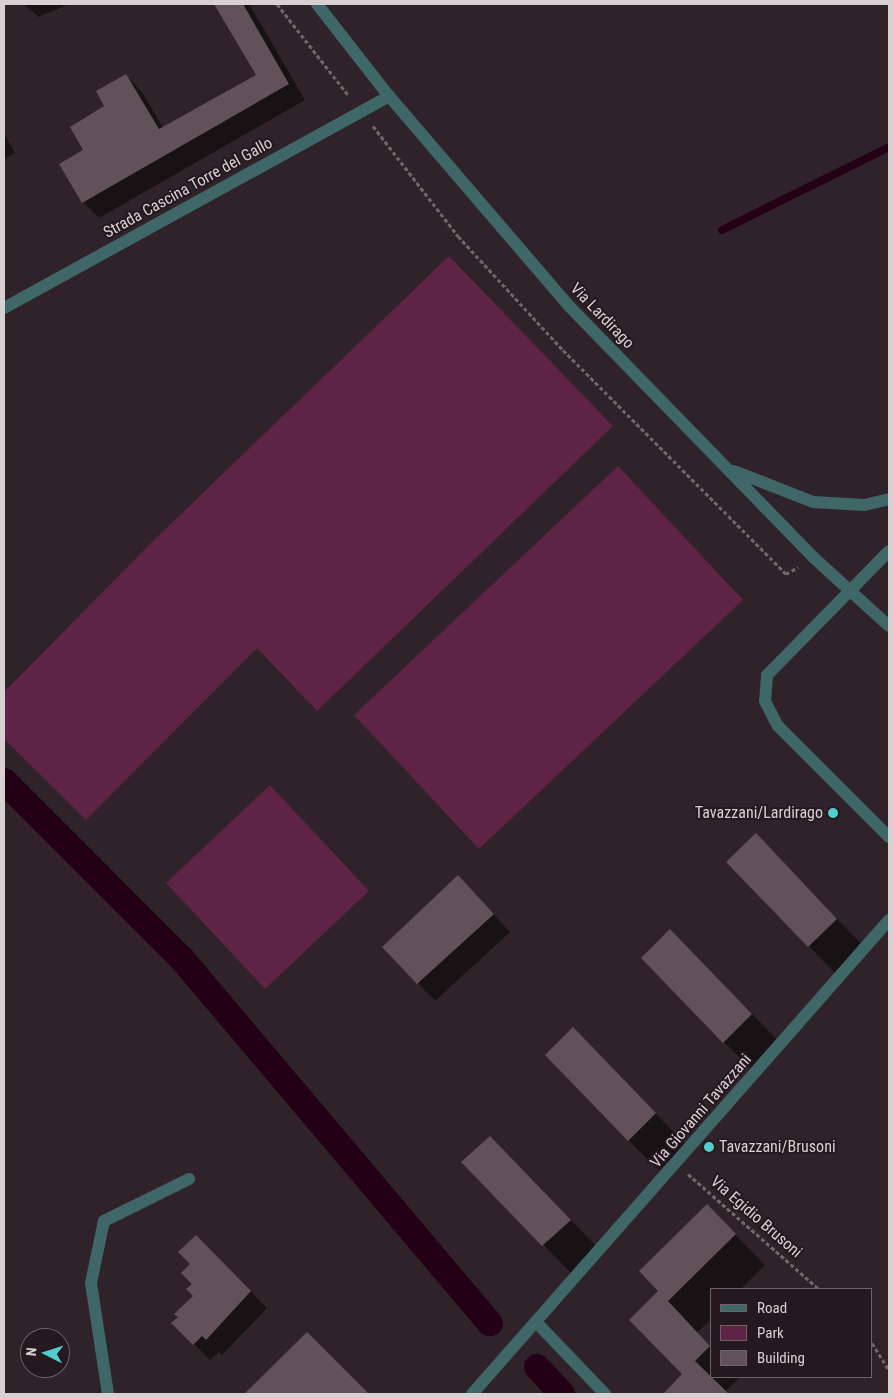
<!DOCTYPE html>
<style>
body{margin:0}
#map{position:relative;width:893px;height:1398px;overflow:hidden;background:#2f2228;font-family:"Roboto Condensed",sans-serif}
div>[style]{position:absolute}
[style*='--x']{left:calc(var(--x)*1px);top:calc(var(--y)*1px);width:calc(var(--w)*1px);rotate:calc(var(--a)*1deg)}
.green>*{inset:0;background:#5e2345}
.shadow>*{inset:0;background:#0007}
.stream>*{height:8px;margin:-4px;padding:0 4px;transform-origin:4px;border-radius:4px;background:#230015}
.canal>*{height:26px;margin:-13px;padding:0 13px;transform-origin:13px;border-radius:13px;background:#230015}
.building>*{inset:0;background:#615259}
.path>*{height:3px;margin-top:-1.5px;transform-origin:0;background:repeating-linear-gradient(90deg,#72666b 0 4px,transparent 0 6.5px)}
.minor>*{height:12px;margin:-6px;padding:0 6px;transform-origin:6px;border-radius:6px;background:#3f6767}
.dots>*{width:14px;height:14px;translate:-50% -50%;box-sizing:border-box;border:2px solid #25191f;border-radius:50%}
span{translate:-50% -50%;white-space:nowrap;text-align:center;line-height:1.15;-webkit-text-stroke:4px #25191f;paint-order:stroke}
.street-label{font-size:16px;color:#d9d0d4}
.poi-label{font-size:16px;color:#d9d0d4}
.right{translate:-100% -50%;text-align:right}
.left{translate:0 -50%;text-align:left}
.frame{position:absolute;inset:0;border:5px solid #d9d0d4;pointer-events:none}
.legend{position:absolute;left:710px;top:1288px;width:162px;height:90px;box-sizing:border-box;background:#25191f;border:1px solid #6d6267;margin:0;padding:6px 9px;list-style:none;font-size:15px;color:#d9d0d4}
.legend li{display:flex;align-items:center;gap:10px;height:25px}
.legend b{width:25px;border:1px solid #6d6267}
.north{position:absolute;left:20px;top:1328px;width:50px;height:50px;box-sizing:border-box;background:#25191f;border:1px solid #6d6267;border-radius:50%;rotate:275deg;font-size:14px;font-weight:700;line-height:20px;text-align:center;color:#d9d0d4}
.north::after{content:'';display:block;margin:auto;width:18px;height:22px;background:#52cdcd;clip-path:polygon(50% 0,100% 100%,50% 72%,0 100%)}
</style>
<div id="map">
<div class="green">
<i style="clip-path:polygon(449px 256px,613px 426px,317px 711px,257px 648px,86px 820px,4px 739px,4px 692px,154px 540px)"></i>
<i style="clip-path:polygon(618px 466px,743px 600px,479px 849px,354px 715px)"></i>
<i style="clip-path:polygon(270px 785px,369px 891px,265px 989px,166px 883px)"></i>
</div>
<div class="shadow">
<i style="clip-path:polygon(24px 4px,69px 4px,38px 17px)"></i>
<i style="clip-path:polygon(217px 4px,249px 4px,305px 100px,99px 218px,83px 202px,85px 150px,106px 106px,126px 76px,142px 92px,163px 128px,257px 76px)"></i>
<i style="clip-path:polygon(4px 133px,15px 153px,4px 159px)"></i>
<i style="clip-path:polygon(756px 834px,867px 950px,839px 977px,727px 862px)"></i>
<i style="clip-path:polygon(475px 894px,510px 932px,435px 1001px,384px 947px)"></i>
<i style="clip-path:polygon(671px 930px,782px 1045px,754px 1072px,724px 1042px)"></i>
<i style="clip-path:polygon(604px 1059px,686px 1145px,659px 1170px,628px 1140px)"></i>
<i style="clip-path:polygon(490px 1137px,601px 1251px,574px 1276px,463px 1163px)"></i>
<i style="clip-path:polygon(707px 1206px,765px 1265px,741px 1289px,712px 1289px,712px 1318px,697px 1333px,712px 1348px,712px 1377px,740px 1377px,725px 1392px,727px 1394px,674px 1394px,669px 1389px,684px 1374px,659px 1291px)"></i>
<i style="clip-path:polygon(196px 1237px,267px 1308px,222px 1355px,219px 1352px,210px 1360px,173px 1323px,194px 1296px,192px 1264px)"></i>
<i style="clip-path:polygon(307px 1334px,368px 1394px,259px 1394px,252px 1388px)"></i>
</div>
<div class="stream">
<i style="--x:722;--y:230;--w:186;--a:-26.4"></i>
</div>
<div class="canal">
<i style="--x:4;--y:781;--w:252;--a:45"></i>
<i style="--x:182;--y:959;--w:477;--a:49.8"></i>
<i style="--x:537;--y:1367;--w:37;--a:47"></i>
</div>
<div class="building">
<i style="clip-path:polygon(214px 4px,243px 4px,289px 84px,82px 203px,59px 164px,83px 150px,70px 127px,104px 106px,96px 91px,126px 74px,159px 129px,256px 75px)"></i>
<i style="clip-path:polygon(756px 833px,837px 919px,808px 947px,726px 862px)"></i>
<i style="clip-path:polygon(458px 875px,494px 914px,417px 984px,382px 947px)"></i>
<i style="clip-path:polygon(670px 929px,752px 1014px,723px 1043px,641px 958px)"></i>
<i style="clip-path:polygon(573px 1027px,656px 1113px,628px 1141px,545px 1055px)"></i>
<i style="clip-path:polygon(490px 1136px,571px 1220px,542px 1246px,461px 1162px)"></i>
<i style="clip-path:polygon(707px 1204px,736px 1234px,668px 1301px,710px 1346px,695px 1361px,729px 1394px,663px 1394px,682px 1374px,629px 1320px,658px 1291px,639px 1271px)"></i>
<i style="clip-path:polygon(196px 1235px,251px 1291px,206px 1340px,202px 1336px,193px 1345px,171px 1323px,178px 1317px,174px 1314px,193px 1296px,186px 1289px,192px 1284px,181px 1273px,190px 1264px,178px 1252px)"></i>
<i style="clip-path:polygon(307px 1332px,369px 1394px,244px 1394px)"></i>
</div>
<div class="path">
<i style="--x:277;--y:4;--w:117;--a:52"></i>
<i style="--x:373;--y:126;--w:139;--a:52.3"></i>
<i style="--x:458;--y:236;--w:155;--a:47.4"></i>
<i style="--x:563;--y:350;--w:316;--a:45.1"></i>
<i style="--x:786;--y:574;--w:14;--a:-30"></i>
<i style="--x:688;--y:1174;--w:174;--a:41.3"></i>
<i style="--x:872;--y:1343;--w:32;--a:58"></i>
</div>
<div class="minor">
<i style="--x:317;--y:4;--w:117;--a:52"></i>
<i style="--x:389;--y:96;--w:277;--a:49.4"></i>
<i style="--x:569;--y:306;--w:351;--a:45.8"></i>
<i style="--x:814;--y:558;--w:101;--a:42.2"></i>
<i style="--x:4;--y:308;--w:440;--a:-28.8"></i>
<i style="--x:734;--y:471;--w:85;--a:21.4"></i>
<i style="--x:813;--y:502;--w:51;--a:3.4"></i>
<i style="--x:864;--y:505;--w:26;--a:-13"></i>
<i style="--x:889;--y:551;--w:174;--a:134.5"></i>
<i style="--x:767;--y:675;--w:26;--a:94"></i>
<i style="--x:765;--y:701;--w:28;--a:63"></i>
<i style="--x:778;--y:726;--w:157;--a:45"></i>
<i style="--x:536;--y:1322;--w:100;--a:46.2"></i>
<i style="--x:108;--y:1394;--w:112;--a:-98.7"></i>
<i style="--x:91;--y:1283;--w:63;--a:-78.2"></i>
<i style="--x:104;--y:1221;--w:95;--a:-26.3"></i>
<i style="--x:472;--y:1394;--w:631;--a:-48.66"></i>
</div>
<div class="dots">
<i style="left:833px;top:813px;background:#52cdcd"></i>
<i style="left:709px;top:1147px;background:#52cdcd"></i>
</div>
<div class="street-label">
<span style="left:188px;top:188px;rotate:-29deg">Strada Cascina Torre del Gallo</span>
<span style="left:602px;top:316px;rotate:46deg">Via Lardirago</span>
<span style="left:701px;top:1111px;rotate:-49deg">Via Giovanni Tavazzani</span>
<span style="left:756px;top:1217px;rotate:41deg">Via Egidio Brusoni</span>
</div>
<div class="poi-label">
<span class="right" style="left:823px;top:813px">Tavazzani/Lardirago</span>
<span class="left" style="left:719px;top:1147px">Tavazzani/Brusoni</span>
</div>
<div class="frame"></div>
<ul class="legend">
<li><b style="height:6px;background:#3f6767"></b>Road</li>
<li><b style="height:14px;background:#5e2345"></b>Park</li>
<li><b style="height:14px;background:#615259"></b>Building</li>
</ul>
<div class="north">N</div>
</div>
